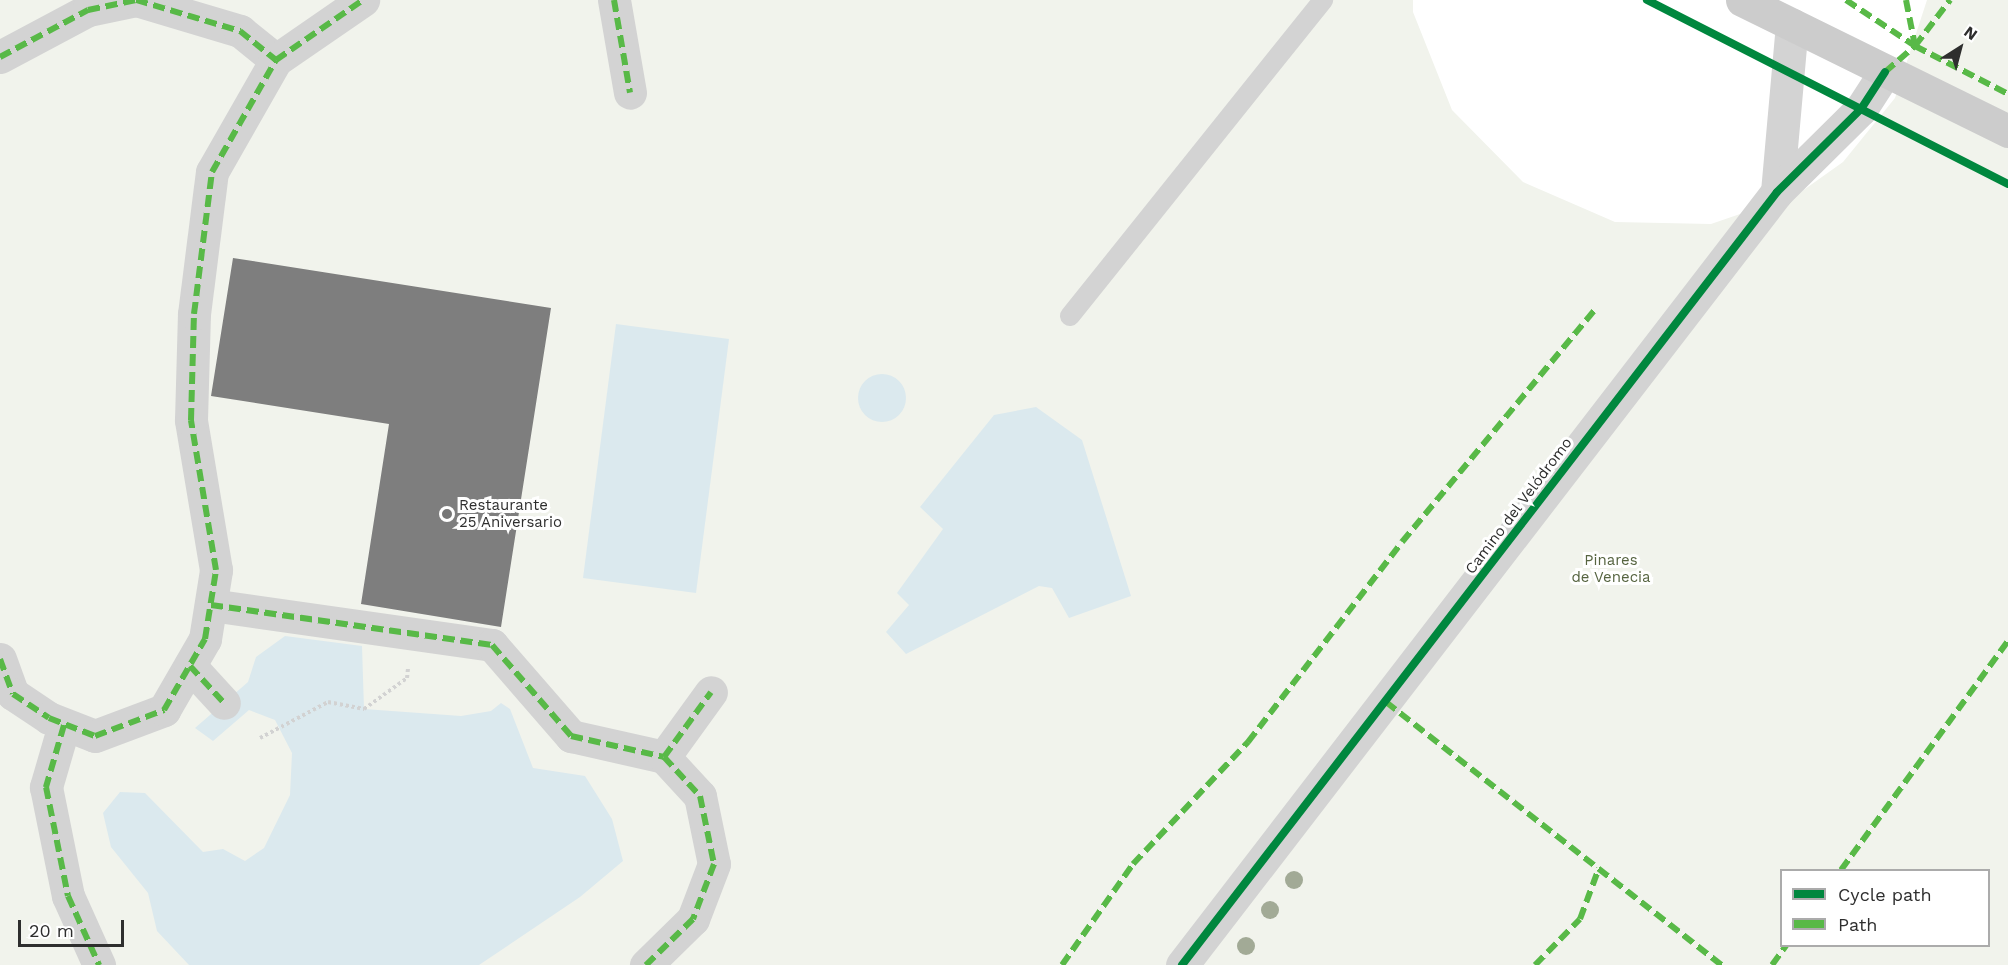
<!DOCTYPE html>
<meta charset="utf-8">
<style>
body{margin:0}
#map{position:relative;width:2008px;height:965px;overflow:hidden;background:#fff;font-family:"Work Sans",sans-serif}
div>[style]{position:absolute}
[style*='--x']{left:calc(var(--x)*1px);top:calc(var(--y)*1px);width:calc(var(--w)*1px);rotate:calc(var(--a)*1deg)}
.green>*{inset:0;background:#f1f3ec}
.water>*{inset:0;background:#dbe9ee}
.round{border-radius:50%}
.building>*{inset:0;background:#7e7e7e}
.path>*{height:4px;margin-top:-2px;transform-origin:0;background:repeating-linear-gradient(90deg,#d2d2d2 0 3px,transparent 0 6px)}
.lane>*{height:20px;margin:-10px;padding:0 10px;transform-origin:10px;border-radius:10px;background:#d3d3d3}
.street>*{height:33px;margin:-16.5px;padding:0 16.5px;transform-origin:16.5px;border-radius:16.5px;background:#d3d3d3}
.secondary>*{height:33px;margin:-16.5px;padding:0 16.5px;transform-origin:16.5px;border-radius:16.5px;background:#ccc}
.quiet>*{height:6px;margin-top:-3px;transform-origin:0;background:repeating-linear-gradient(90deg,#58b947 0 12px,transparent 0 18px)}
.cycleway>*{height:8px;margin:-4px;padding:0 4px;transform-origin:4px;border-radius:4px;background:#00873e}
.trees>*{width:18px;height:18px;margin:-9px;border-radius:50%;background:#a2aa96}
.dots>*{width:16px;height:16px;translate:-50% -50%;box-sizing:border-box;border:3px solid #fff;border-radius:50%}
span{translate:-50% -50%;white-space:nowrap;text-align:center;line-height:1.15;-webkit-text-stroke:6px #fff;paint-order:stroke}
.poi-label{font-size:15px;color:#2e2e2e}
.left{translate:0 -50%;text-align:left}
.street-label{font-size:15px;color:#2e2e2e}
.park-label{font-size:15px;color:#566440}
.legend{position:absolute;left:1780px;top:869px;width:210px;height:78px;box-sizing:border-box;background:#fff;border:2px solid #ababab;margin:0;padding:8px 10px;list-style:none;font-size:18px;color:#2e2e2e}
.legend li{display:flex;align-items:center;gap:12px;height:30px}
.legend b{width:30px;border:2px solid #ababab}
.north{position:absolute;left:1930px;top:18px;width:60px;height:60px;-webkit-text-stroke:4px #fff;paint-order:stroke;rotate:36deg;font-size:16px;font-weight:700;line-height:24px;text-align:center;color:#2e2e2e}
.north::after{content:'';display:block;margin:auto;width:21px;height:27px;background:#2e2e2e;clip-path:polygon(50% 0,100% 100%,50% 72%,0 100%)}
.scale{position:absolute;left:18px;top:920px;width:106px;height:27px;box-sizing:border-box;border:3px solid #2e2e2e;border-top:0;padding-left:8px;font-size:18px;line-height:21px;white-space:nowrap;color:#2e2e2e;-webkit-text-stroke:4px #fff;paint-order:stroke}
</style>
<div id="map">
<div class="green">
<i style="clip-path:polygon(evenodd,0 0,1413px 0,1413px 12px,1452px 110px,1523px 182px,1615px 222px,1711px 224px,1798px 194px,1843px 162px,1895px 98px,1927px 0,2008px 0,2008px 965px,0 965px,0 0,1782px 870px,1988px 870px,1988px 946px,1782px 946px,1782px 870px)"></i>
</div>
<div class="water">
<i style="clip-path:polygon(616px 324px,729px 339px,696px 593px,583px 578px)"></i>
<i class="round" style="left:858px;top:374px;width:48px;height:48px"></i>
<i style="clip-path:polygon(1036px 407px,1082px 440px,1131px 596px,1069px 618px,1052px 588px,1039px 586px,906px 654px,886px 632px,909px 605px,897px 593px,943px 529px,920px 507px,994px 415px)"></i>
<i style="clip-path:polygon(285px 636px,362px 646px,364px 709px,461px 716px,491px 711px,501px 703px,510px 709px,533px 768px,585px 776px,612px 819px,623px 861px,580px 897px,479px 965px,189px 965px,157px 931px,148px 893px,111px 847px,103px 813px,120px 792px,145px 793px,203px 852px,223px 849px,245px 861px,264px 848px,290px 795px,292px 753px,275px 720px,249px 710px,213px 741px,195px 728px,248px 682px,256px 657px)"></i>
</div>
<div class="building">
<i style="clip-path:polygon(233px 258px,551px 308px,501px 627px,361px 604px,389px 424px,211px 396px)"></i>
</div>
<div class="path">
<i style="--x:260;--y:738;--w:77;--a:-27.9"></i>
<i style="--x:328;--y:702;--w:37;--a:11"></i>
<i style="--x:364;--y:709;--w:53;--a:-35.8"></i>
<i style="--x:407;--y:678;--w:10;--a:-84"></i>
</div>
<div class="lane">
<i style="--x:1070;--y:316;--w:405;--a:-51.3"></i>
</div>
<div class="street">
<i style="--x:614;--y:0;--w:94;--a:80.2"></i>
<i style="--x:0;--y:57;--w:100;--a:-28.1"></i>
<i style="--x:88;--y:10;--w:49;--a:-11.8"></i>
<i style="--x:136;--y:0;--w:109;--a:16.6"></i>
<i style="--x:240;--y:31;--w:46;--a:38.9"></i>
<i style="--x:1777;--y:192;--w:168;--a:-84.9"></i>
<i style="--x:211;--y:605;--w:284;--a:8.1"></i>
<i style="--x:492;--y:645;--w:121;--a:49"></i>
<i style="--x:571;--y:736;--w:95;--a:12.7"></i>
<i style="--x:664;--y:757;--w:53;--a:47.3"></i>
<i style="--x:700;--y:796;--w:69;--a:78.4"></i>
<i style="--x:714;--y:864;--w:59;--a:110.9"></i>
<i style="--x:693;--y:919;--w:66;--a:135.6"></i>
<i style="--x:0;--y:659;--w:37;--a:70"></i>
<i style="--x:13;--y:694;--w:43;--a:33.7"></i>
<i style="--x:49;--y:718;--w:49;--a:21.4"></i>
<i style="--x:95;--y:736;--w:74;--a:-20.6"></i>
<i style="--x:164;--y:710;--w:82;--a:-60"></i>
<i style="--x:205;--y:639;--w:70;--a:-80.9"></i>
<i style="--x:216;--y:570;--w:152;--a:-99.5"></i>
<i style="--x:191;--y:420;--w:106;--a:-88.4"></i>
<i style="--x:194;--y:314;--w:143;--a:-82.8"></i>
<i style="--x:212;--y:172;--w:129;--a:-60.3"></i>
<i style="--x:276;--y:60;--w:106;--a:-34.6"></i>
<i style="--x:190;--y:666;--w:50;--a:47.4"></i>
<i style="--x:64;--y:725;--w:65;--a:106.2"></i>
<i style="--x:46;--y:787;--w:111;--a:78.6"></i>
<i style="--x:68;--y:896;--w:76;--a:65.8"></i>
<i style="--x:664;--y:757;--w:80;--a:-54.1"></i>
<i style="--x:1182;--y:965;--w:975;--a:-52.41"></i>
<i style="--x:1777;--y:192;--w:118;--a:-44.7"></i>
<i style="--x:1861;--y:109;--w:44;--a:-57"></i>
</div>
<div class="secondary">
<i style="--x:1742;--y:0;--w:297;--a:26.2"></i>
</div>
<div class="quiet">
<i style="--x:614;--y:0;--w:94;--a:80.2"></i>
<i style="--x:1846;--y:0;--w:83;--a:33.7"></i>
<i style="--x:1915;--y:46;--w:105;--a:27.3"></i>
<i style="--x:1906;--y:0;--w:47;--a:78.9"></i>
<i style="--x:0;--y:57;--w:100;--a:-28.1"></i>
<i style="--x:88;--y:10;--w:49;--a:-11.8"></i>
<i style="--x:136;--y:0;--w:109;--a:16.6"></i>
<i style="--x:240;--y:31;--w:46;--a:38.9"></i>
<i style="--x:1885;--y:72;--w:40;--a:-41"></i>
<i style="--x:1915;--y:46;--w:58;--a:-52.7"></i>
<i style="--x:211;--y:605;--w:284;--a:8.1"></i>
<i style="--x:492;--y:645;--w:121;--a:49"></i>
<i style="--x:571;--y:736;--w:95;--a:12.7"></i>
<i style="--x:664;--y:757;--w:53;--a:47.3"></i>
<i style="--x:700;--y:796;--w:69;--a:78.4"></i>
<i style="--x:714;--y:864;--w:59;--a:110.9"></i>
<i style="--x:693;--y:919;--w:66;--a:135.6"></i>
<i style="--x:0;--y:659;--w:37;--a:70"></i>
<i style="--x:13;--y:694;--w:43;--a:33.7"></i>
<i style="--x:49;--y:718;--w:49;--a:21.4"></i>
<i style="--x:95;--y:736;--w:74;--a:-20.6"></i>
<i style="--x:164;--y:710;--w:82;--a:-60"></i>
<i style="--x:205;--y:639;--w:70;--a:-80.9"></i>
<i style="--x:216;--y:570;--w:152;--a:-99.5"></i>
<i style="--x:191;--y:420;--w:106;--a:-88.4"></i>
<i style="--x:194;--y:314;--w:143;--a:-82.8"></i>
<i style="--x:212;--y:172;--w:129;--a:-60.3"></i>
<i style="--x:276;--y:60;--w:106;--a:-34.6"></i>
<i style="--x:190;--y:666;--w:50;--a:47.4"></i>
<i style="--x:1386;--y:702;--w:427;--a:38.1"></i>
<i style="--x:64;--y:725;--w:65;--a:106.2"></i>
<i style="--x:46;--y:787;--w:111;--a:78.6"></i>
<i style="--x:68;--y:896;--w:76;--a:65.8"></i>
<i style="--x:664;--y:757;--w:80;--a:-54.1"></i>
<i style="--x:1841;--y:870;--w:283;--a:-53.9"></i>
<i style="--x:1062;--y:965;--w:123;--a:-54.9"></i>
<i style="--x:1133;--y:864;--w:168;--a:-46.7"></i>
<i style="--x:1248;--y:742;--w:252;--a:-52.4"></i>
<i style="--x:1402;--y:542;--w:304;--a:-50.3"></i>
<i style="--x:1535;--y:965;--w:64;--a:-45.6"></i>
<i style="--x:1580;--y:919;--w:54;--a:-69.6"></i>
<i style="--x:1772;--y:965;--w:24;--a:-54"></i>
</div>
<div class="cycleway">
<i style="--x:1647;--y:0;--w:405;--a:27"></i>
<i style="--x:1182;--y:965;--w:975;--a:-52.41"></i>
<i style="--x:1777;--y:192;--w:118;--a:-44.7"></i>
<i style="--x:1861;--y:109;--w:44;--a:-57"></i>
</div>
<div class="trees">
<i style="left:1294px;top:880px"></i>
<i style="left:1270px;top:910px"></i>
<i style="left:1246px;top:946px"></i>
</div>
<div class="dots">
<i style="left:447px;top:514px;background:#777"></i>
</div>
<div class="poi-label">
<span class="left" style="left:459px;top:514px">Restaurante<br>25 Aniversario</span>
</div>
<div class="street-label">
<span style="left:1519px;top:506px;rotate:-53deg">Camino del Velódromo</span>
</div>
<div class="park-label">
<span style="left:1611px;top:569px">Pinares<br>de Venecia</span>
</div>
<ul class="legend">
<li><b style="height:8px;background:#00873e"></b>Cycle path</li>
<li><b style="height:8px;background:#58b947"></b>Path</li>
</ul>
<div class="north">N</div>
<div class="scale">20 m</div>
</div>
